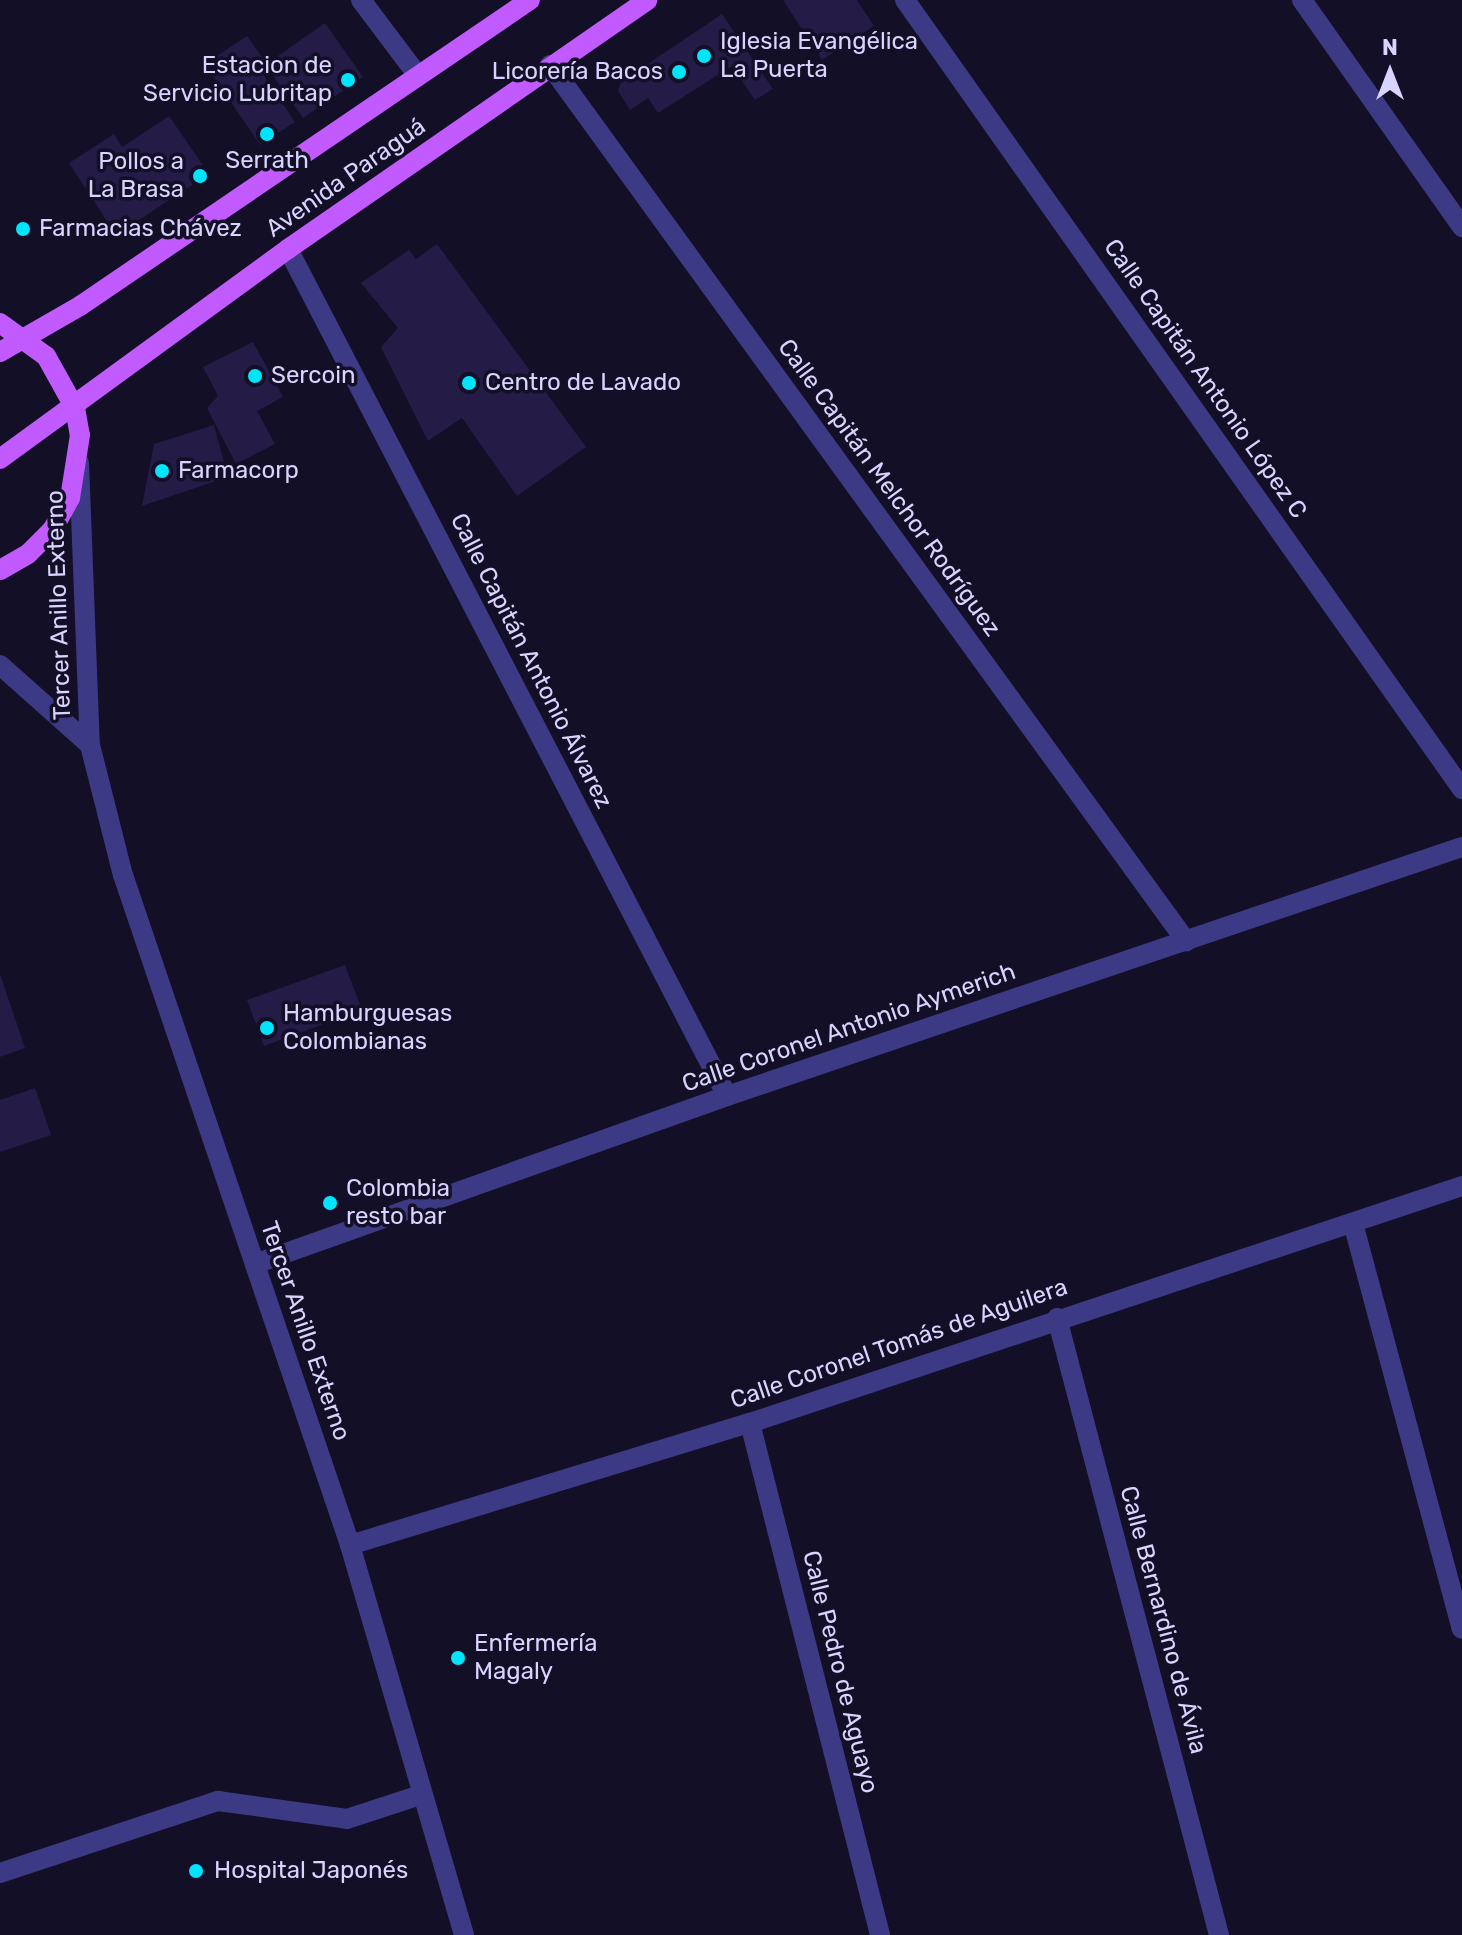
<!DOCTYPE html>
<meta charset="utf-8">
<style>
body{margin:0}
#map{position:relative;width:1462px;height:1935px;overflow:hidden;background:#130f26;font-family:Rubik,sans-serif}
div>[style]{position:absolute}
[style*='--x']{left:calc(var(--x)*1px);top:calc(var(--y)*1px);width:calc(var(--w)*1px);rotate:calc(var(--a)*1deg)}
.building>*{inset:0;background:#241b47}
.minor>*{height:20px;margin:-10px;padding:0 10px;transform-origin:10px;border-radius:10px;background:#3d3a85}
.major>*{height:20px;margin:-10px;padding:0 10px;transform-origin:10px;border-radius:10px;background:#c25bff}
.dots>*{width:22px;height:22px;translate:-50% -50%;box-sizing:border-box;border:4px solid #130f26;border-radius:50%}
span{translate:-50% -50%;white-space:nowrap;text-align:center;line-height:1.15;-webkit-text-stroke:7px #130f26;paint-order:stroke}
.poi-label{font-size:24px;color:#d9d4ff}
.left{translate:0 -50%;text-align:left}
.right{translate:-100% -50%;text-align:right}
.street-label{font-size:24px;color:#d9d4ff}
.north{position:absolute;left:1350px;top:32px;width:80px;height:80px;-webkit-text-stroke:6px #130f26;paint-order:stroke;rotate:0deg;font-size:22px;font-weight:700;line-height:32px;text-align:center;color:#d9d4ff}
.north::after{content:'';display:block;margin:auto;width:28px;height:36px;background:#d9d4ff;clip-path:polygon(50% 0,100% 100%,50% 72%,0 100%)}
</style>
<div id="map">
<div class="building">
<i style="clip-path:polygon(783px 0,857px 0,874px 26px,822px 60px)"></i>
<i style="clip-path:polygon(722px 14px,773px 89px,755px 100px,732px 66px,658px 113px,648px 98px,630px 110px,618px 91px,621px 82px)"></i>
<i style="clip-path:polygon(325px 23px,363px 77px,303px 118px,265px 65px)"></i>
<i style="clip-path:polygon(247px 36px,264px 60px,257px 65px,295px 122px,260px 145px,205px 64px)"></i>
<i style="clip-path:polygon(169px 116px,209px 174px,116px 235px,69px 163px,114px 134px,122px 147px)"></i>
<i style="clip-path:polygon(437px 244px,586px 447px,517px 496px,462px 418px,428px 441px,381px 347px,398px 328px,361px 283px,409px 250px,416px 259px)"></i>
<i style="clip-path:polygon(253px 342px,283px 397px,257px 411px,275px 444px,236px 464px,207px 408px,218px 396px,203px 367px)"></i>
<i style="clip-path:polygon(214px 425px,228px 477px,142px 506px,154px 444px)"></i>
<i style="clip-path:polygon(345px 965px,362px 1010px,264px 1046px,247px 1000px)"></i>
<i style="clip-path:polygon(0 974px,25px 1048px,0 1057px)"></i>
<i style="clip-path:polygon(35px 1088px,51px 1135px,0 1152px,0 1100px)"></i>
</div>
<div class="minor">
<i style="--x:361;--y:0;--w:91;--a:53"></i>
<i style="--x:905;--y:0;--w:966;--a:54.78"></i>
<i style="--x:1302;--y:0;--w:278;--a:54.8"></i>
<i style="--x:550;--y:65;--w:1083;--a:54.02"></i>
<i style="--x:288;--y:249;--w:954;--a:62.6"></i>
<i style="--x:79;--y:463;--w:282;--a:87.8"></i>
<i style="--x:90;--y:745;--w:134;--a:75.8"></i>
<i style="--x:123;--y:875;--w:707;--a:71.28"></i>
<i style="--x:350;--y:1545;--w:406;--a:73.7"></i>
<i style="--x:0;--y:665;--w:120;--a:41.6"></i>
<i style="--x:1353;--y:1223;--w:420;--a:75"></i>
<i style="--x:255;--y:1264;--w:501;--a:-19.59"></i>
<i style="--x:727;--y:1096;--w:776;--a:-18.72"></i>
<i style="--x:1057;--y:1318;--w:638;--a:75.29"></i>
<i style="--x:750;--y:1423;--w:528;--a:75.75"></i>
<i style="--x:350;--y:1545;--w:418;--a:-17"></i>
<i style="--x:750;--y:1423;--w:750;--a:-18.41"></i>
<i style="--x:0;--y:1873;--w:230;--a:-18.3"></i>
<i style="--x:218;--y:1801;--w:130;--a:7.9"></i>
<i style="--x:347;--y:1819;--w:77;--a:-18.2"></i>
</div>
<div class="major">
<i style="--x:0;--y:323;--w:57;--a:35.7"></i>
<i style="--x:46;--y:356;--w:60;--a:60.9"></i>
<i style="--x:75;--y:408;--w:27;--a:80"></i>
<i style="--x:80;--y:435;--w:64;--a:99"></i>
<i style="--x:70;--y:498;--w:35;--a:119"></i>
<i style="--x:53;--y:529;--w:35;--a:135"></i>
<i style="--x:28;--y:554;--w:32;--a:150"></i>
<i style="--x:0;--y:352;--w:92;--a:-29.9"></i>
<i style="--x:80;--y:306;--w:544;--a:-34.22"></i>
<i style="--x:0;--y:459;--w:356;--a:-36.1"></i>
<i style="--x:288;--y:249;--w:437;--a:-34.7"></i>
</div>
<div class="dots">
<i style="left:704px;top:56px;background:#00e5ff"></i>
<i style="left:679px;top:72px;background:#00e5ff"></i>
<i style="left:348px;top:80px;background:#00e5ff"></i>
<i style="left:267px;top:134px;background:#00e5ff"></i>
<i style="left:200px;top:176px;background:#00e5ff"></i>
<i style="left:23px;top:229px;background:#00e5ff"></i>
<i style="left:255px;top:376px;background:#00e5ff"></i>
<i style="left:469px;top:383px;background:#00e5ff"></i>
<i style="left:162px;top:471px;background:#00e5ff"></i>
<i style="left:267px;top:1028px;background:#00e5ff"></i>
<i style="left:330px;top:1203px;background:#00e5ff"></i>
<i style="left:458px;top:1658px;background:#00e5ff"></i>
<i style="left:196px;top:1871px;background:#00e5ff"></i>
</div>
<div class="poi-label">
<span class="left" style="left:720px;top:56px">Iglesia Evangélica<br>La Puerta</span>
<span class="right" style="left:332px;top:80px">Estacion de<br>Servicio Lubritap</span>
<span class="right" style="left:663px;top:72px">Licorería Bacos</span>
<span style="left:267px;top:161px">Serrath</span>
<span class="right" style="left:184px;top:176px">Pollos a<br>La Brasa</span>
<span class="left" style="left:39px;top:229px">Farmacias Chávez</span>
<span class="left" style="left:271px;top:376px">Sercoin</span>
<span class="left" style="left:485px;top:383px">Centro de Lavado</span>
<span class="left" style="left:178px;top:471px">Farmacorp</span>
<span class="left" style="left:283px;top:1028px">Hamburguesas<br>Colombianas</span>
<span class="left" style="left:346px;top:1203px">Colombia<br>resto bar</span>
<span class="left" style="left:474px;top:1658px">Enfermería<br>Magaly</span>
<span class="left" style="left:214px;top:1871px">Hospital Japonés</span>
</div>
<div class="street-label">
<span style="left:346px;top:178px;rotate:-35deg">Avenida Paraguá</span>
<span style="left:1205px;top:379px;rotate:55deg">Calle Capitán Antonio López C</span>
<span style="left:889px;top:488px;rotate:54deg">Calle Capitán Melchor Rodríguez</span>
<span style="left:59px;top:605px;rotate:-92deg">Tercer Anillo Externo</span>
<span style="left:531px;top:661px;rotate:63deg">Calle Capitán Antonio Álvarez</span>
<span style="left:849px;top:1028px;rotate:-19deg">Calle Coronel Antonio Aymerich</span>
<span style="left:305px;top:1331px;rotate:71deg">Tercer Anillo Externo</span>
<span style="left:899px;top:1344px;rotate:-19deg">Calle Coronel Tomás de Aguilera</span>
<span style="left:1163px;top:1620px;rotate:75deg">Calle Bernardino de Ávila</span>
<span style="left:840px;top:1672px;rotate:76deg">Calle Pedro de Aguayo</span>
</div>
<div class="north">N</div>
</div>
